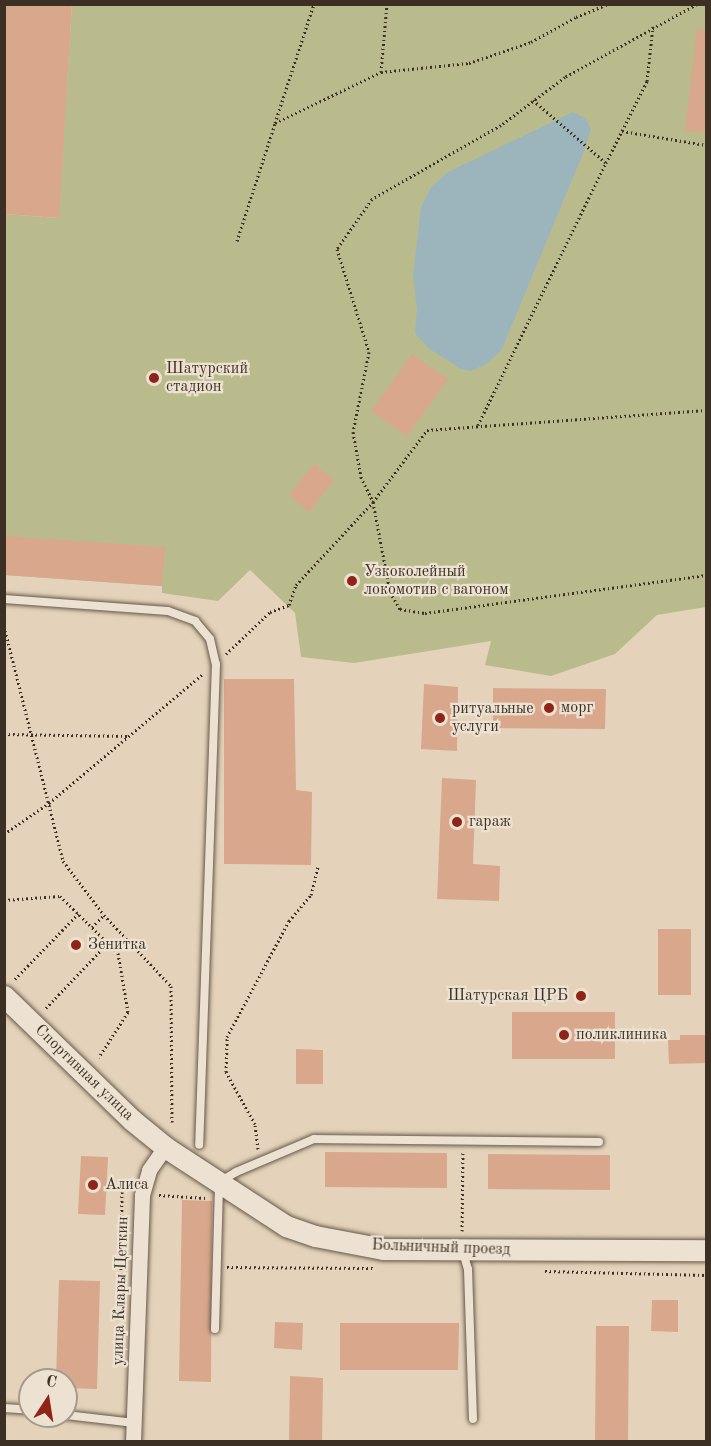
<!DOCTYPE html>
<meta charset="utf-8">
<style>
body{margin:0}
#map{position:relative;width:711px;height:1446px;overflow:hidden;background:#e4d3ba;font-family:"Old Standard TT",serif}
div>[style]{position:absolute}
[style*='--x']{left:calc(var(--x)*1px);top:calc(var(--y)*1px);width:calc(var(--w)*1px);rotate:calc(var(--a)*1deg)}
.green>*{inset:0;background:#babb8c}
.water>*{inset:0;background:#9cb4bc}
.building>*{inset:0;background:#d9a78b}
.path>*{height:3px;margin-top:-1.5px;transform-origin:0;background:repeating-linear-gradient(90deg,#3c2f24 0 1.5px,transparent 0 4.5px)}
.roads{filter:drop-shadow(0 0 2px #66584a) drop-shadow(0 0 2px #66584a)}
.lane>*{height:8px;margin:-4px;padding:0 4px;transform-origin:4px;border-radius:4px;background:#ede2d2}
.street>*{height:15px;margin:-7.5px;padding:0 7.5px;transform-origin:7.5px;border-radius:7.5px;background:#ede2d2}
.secondary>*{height:21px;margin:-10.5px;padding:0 10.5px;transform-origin:10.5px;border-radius:10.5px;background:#ede2d2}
.dots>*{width:16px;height:16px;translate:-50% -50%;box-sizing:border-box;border:3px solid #ede2d2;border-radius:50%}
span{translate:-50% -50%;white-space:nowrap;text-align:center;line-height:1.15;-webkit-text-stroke:4.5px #ede2d2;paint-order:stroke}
.poi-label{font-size:16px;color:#3c2f24}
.left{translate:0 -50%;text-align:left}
.right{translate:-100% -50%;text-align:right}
.street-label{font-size:16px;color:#3c2f24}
.frame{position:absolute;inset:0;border:6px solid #3c2f24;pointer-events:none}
.north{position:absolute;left:18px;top:1368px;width:60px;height:60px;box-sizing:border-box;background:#ede2d2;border:2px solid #a69a8c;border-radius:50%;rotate:12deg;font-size:16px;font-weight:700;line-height:24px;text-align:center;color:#3c2f24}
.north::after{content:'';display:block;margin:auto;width:21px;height:27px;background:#8f2418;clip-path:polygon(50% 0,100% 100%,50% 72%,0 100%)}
</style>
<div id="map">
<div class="green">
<i style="clip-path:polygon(72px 5px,706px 5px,706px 607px,657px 615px,615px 654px,551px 676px,485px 665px,491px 641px,354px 663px,301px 657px,295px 613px,250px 570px,218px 601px,162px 593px,162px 586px,5px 575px,4px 214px,58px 218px)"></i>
</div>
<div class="water">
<i style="clip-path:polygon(573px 112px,585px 118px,591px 129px,584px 151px,502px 349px,488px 363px,471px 371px,461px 369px,428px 348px,415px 333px,417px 309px,413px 275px,421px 207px,431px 187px,448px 172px)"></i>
</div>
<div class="building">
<i style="clip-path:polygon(4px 4px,72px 4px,59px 218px,4px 214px)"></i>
<i style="clip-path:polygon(697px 29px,706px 30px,706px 133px,685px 131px)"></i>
<i style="clip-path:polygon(412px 354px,448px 379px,407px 436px,371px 411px)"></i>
<i style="clip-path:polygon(314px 464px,334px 480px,309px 512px,289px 495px)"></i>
<i style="clip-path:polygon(4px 536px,165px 547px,162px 586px,4px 575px)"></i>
<i style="clip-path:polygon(224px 679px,294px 679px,296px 790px,312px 792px,311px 865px,224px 864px)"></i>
<i style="clip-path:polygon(424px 684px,458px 687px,457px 751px,421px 749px)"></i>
<i style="clip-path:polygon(493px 688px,606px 689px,605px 729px,493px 728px)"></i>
<i style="clip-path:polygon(442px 778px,476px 780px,473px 864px,500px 866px,499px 901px,437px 899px)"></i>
<i style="clip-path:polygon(658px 929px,691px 929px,691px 995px,658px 995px)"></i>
<i style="clip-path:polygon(512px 1012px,615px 1012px,615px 1059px,512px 1059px)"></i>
<i style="clip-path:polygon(680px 1035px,706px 1035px,706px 1063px,669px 1064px,668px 1040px,680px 1040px)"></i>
<i style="clip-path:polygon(296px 1049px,323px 1050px,323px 1084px,296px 1084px)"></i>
<i style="clip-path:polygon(325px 1152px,447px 1153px,447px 1188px,325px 1187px)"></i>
<i style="clip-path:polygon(488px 1154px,610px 1155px,610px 1190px,488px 1189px)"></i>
<i style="clip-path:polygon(81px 1156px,108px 1157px,105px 1215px,78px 1214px)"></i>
<i style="clip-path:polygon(182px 1200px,212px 1201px,211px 1382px,179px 1381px)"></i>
<i style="clip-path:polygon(59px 1280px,100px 1281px,97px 1389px,66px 1388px,66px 1380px,56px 1380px)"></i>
<i style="clip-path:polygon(652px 1300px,678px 1300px,678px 1332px,651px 1331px)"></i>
<i style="clip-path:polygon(275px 1322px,303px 1323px,302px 1350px,274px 1348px)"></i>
<i style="clip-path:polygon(340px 1323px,459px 1323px,458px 1370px,340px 1370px)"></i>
<i style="clip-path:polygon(596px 1326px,629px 1326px,628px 1442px,595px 1442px)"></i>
<i style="clip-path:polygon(290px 1376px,323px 1378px,322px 1442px,289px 1442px)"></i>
</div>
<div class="path">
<i style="--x:697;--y:4;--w:151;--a:151.1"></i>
<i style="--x:565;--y:77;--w:80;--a:143.1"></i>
<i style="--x:501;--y:125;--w:149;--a:150.2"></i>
<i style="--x:372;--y:199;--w:61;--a:125"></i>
<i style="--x:337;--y:249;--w:108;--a:72.7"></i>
<i style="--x:369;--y:352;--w:82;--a:101.3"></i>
<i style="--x:353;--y:432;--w:46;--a:79.9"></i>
<i style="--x:361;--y:477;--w:28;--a:64"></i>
<i style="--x:373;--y:502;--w:92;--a:79.3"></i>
<i style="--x:390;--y:592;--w:20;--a:60"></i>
<i style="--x:400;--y:609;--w:25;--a:9"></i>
<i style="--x:425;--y:613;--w:284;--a:-7.7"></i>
<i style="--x:381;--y:72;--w:68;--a:-85"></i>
<i style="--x:533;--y:100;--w:96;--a:40.8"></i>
<i style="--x:606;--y:163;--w:92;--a:-63.4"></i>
<i style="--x:647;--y:81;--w:55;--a:-83.8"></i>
<i style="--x:275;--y:123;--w:125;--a:-71.9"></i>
<i style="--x:622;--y:131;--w:85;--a:9.5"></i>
<i style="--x:237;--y:241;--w:124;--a:-72.1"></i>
<i style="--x:275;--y:123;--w:118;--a:-25.7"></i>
<i style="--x:381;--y:72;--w:88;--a:-5.8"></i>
<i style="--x:469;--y:63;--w:65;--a:-18.7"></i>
<i style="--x:531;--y:42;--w:51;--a:-29.1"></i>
<i style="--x:576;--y:17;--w:35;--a:-22"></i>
<i style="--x:478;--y:425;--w:292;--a:-64"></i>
<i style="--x:4;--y:626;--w:242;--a:75.9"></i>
<i style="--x:63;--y:861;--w:68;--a:52.8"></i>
<i style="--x:104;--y:915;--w:98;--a:46.7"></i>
<i style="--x:171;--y:986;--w:136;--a:89.6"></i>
<i style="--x:226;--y:654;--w:61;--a:-43.7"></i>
<i style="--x:270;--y:612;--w:20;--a:-20"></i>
<i style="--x:289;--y:605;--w:21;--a:-71"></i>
<i style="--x:296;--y:585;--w:113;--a:-47.1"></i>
<i style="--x:373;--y:502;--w:90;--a:-53.1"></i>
<i style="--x:427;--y:430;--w:280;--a:-4.1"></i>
<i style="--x:4;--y:734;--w:125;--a:0.9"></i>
<i style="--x:4;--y:834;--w:55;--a:-34.6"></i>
<i style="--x:49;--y:803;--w:201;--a:-40"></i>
<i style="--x:4;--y:900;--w:56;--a:-4.1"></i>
<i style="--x:60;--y:896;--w:81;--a:44.5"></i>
<i style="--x:118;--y:953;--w:60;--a:80.4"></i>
<i style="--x:128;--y:1012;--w:54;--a:122.8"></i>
<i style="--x:92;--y:927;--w:17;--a:-45"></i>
<i style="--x:15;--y:979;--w:91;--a:-45.9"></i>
<i style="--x:46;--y:1008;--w:90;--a:-46.4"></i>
<i style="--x:258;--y:1149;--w:25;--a:-97"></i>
<i style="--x:255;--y:1124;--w:60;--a:-119.1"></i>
<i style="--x:226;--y:1072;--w:35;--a:-88"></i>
<i style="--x:227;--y:1037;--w:132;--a:-61.9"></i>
<i style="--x:289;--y:921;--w:34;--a:-50"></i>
<i style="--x:311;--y:895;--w:29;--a:-76"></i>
<i style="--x:159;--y:1195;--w:47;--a:3.7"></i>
<i style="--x:462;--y:1231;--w:80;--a:-89.3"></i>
<i style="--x:227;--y:1267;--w:146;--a:0.4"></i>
<i style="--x:545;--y:1271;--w:161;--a:1.4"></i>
<i style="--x:121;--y:1274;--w:82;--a:-89.3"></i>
</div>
<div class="roads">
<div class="lane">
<i style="--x:4;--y:599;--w:164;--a:4.2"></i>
<i style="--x:168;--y:611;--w:29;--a:20"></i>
<i style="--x:195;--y:621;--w:23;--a:50"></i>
<i style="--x:210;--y:639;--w:26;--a:77"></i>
<i style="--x:216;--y:664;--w:481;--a:92"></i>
<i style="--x:463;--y:1252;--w:18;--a:74"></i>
<i style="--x:468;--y:1269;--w:150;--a:88.1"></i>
<i style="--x:215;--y:1329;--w:147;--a:-88.4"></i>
<i style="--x:219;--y:1182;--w:20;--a:-30"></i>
<i style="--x:236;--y:1172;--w:85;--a:-22.9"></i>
<i style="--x:314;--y:1139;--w:285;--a:0.6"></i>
<i style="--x:4;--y:1408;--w:26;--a:4"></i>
<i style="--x:66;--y:1415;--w:69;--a:6.6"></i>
</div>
<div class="street">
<i style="--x:133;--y:1442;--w:247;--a:-87.9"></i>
<i style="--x:142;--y:1195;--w:26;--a:-74"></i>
<i style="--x:149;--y:1170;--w:28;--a:-55"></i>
</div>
<div class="secondary">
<i style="--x:4;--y:996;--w:178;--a:44.1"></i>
<i style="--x:132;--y:1120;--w:43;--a:39.3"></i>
<i style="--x:165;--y:1147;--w:145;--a:33.1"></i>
<i style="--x:286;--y:1226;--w:31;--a:19"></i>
<i style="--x:315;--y:1236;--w:69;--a:10.8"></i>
<i style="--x:383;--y:1249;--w:323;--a:0.2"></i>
</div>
</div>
<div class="dots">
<i style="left:154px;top:378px;background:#8f2418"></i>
<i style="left:352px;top:581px;background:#8f2418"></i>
<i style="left:549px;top:708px;background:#8f2418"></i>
<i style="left:440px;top:718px;background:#8f2418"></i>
<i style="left:457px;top:822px;background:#8f2418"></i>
<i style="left:76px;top:945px;background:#8f2418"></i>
<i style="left:581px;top:996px;background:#8f2418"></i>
<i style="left:564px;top:1035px;background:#8f2418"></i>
<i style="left:93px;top:1185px;background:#8f2418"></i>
</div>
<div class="poi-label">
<span class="left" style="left:166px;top:378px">Шатурский<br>стадион</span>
<span class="left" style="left:364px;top:581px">Узкоколейный<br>локомотив с вагоном</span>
<span class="left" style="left:561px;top:708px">морг</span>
<span class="left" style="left:452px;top:718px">ритуальные<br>услуги</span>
<span class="left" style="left:469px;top:822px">гараж</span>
<span class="left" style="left:88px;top:945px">Зенитка</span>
<span class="right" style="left:568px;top:996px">Шатурская ЦРБ</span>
<span class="left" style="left:576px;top:1035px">поликлиника</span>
<span class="left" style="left:105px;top:1185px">Алиса</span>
</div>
<div class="street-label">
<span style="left:84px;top:1073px;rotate:44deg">Спортивная улица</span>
<span style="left:441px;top:1248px;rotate:2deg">Больничный проезд</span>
<span style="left:121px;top:1291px;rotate:-88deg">улица Клары Цеткин</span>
</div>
<div class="frame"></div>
<div class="north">С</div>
</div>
